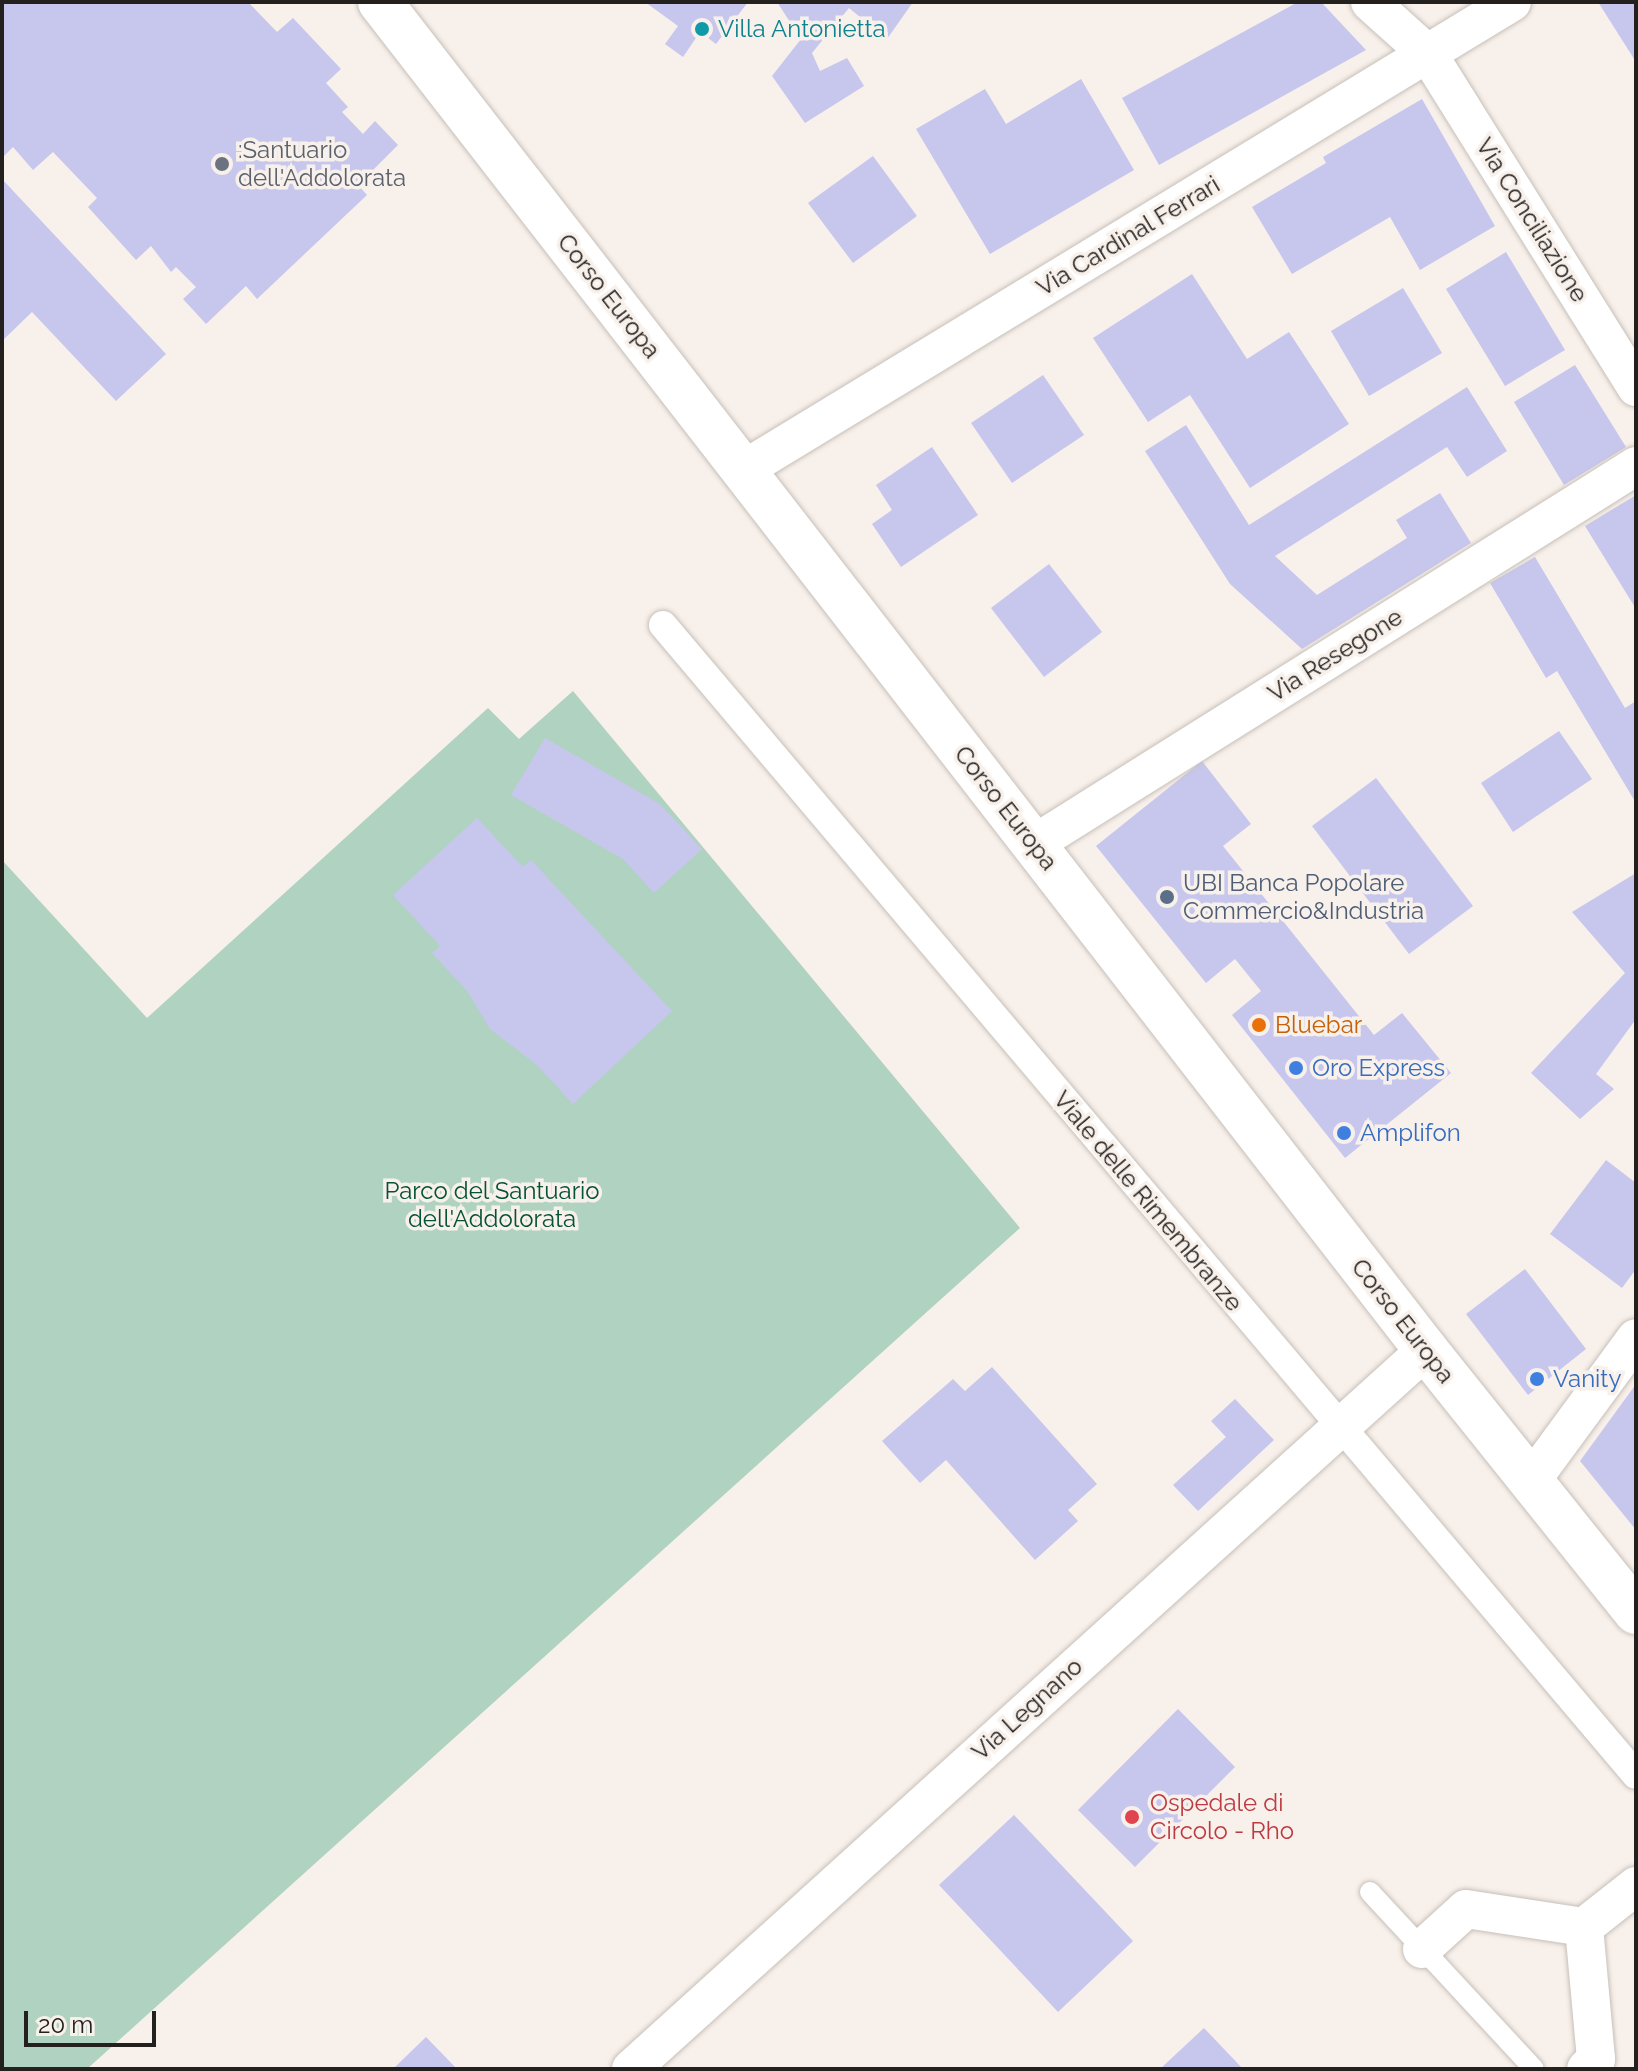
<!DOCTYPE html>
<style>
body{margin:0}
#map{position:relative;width:1638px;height:2071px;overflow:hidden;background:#f8f0ea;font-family:Raleway,sans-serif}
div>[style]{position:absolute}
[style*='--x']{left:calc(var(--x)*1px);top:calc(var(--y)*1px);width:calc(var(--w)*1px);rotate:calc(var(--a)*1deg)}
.green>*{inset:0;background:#b0d2c0}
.building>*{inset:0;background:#c7c6ed}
.roads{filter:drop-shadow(0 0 2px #c7c0ba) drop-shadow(0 0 2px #c7c0ba)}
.service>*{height:20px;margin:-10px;padding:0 10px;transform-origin:10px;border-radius:10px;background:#fff}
.pedestrian>*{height:28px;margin:-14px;padding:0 14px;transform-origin:14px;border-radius:14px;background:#fff}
.minor>*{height:38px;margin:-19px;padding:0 19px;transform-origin:19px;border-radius:19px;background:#fff}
.secondary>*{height:44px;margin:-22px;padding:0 22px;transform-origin:22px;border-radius:22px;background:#fff}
.dots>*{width:22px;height:22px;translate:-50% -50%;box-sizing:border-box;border:4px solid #f8f0ea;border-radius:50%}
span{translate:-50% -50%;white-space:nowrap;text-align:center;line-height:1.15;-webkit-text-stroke:7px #f8f0ea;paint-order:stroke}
.culture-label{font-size:24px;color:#0d838f}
.left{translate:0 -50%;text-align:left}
.worship-label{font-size:24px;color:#5b616d}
.street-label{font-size:24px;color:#23201e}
.service-label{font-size:24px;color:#4e5e75}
.food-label{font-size:24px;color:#c56008}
.shop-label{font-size:24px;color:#366cbe}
.park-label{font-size:24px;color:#055236}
.health-label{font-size:24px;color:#be3a42}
.frame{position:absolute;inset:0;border:4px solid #23201e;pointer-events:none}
.scale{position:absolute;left:24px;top:2011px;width:132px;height:36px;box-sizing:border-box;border:4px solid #23201e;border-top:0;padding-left:10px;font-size:24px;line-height:28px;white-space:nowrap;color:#23201e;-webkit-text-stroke:6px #f8f0ea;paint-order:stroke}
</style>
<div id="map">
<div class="green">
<i style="clip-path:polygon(573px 691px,1020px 1228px,87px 2069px,2px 2069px,2px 860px,147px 1018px,488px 708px,519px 739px)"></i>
</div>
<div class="building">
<i style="clip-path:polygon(2px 2px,248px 2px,277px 32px,293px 18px,341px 69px,326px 83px,348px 107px,342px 112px,363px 134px,375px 121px,398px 145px,358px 185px,367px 195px,257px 299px,246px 286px,206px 324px,183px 299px,196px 287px,176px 267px,171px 272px,151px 246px,136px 260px,88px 207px,97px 198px,53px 152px,33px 170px,13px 147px,2px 158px)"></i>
<i style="clip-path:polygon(645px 2px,748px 2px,716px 44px,700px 32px,683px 57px,665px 44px,678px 26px)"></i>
<i style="clip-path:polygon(777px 2px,913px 2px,887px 39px,849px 8px,812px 53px,820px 71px,847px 58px,864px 86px,805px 123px,772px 76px,801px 39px)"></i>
<i style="clip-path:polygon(1298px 2px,1321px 2px,1366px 50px,1159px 165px,1122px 98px)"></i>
<i style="clip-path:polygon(1598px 2px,1636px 2px,1636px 62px)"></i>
<i style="clip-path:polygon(1081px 79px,1134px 170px,990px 254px,916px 129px,985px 89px,1006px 124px)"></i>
<i style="clip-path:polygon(1422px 99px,1495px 226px,1420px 270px,1390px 217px,1292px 274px,1252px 207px,1326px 163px,1323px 157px)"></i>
<i style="clip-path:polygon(873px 156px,917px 216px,853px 263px,808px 203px)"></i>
<i style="clip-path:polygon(2px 179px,166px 354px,116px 401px,32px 312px,2px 341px)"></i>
<i style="clip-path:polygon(1506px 252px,1565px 350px,1505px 386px,1446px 289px)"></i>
<i style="clip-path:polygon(1192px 274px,1247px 359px,1289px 332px,1349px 424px,1250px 488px,1190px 395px,1148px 422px,1093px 338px)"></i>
<i style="clip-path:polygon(1403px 288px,1442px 353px,1369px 396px,1331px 331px)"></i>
<i style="clip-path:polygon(1575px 365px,1626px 447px,1564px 485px,1514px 402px)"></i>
<i style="clip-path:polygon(1043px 375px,1084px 435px,1012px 483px,971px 423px)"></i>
<i style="clip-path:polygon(1467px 387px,1507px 451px,1467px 477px,1447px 447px,1275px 556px,1317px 595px,1407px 538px,1396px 520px,1440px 493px,1471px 543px,1302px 649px,1230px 584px,1145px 451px,1186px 425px,1249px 525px)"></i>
<i style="clip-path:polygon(932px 447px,978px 515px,901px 567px,872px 524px,892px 510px,876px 485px)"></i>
<i style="clip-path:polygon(1636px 495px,1636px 609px,1585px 526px)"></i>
<i style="clip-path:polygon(1535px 557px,1625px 708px,1636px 701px,1636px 803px,1557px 671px,1546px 678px,1490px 583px)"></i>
<i style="clip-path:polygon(1049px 564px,1102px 632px,1044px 677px,991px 608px)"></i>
<i style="clip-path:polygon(1559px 731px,1592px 779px,1513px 832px,1481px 783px)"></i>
<i style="clip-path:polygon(545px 738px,660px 804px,702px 849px,654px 893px,623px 859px,511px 795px)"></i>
<i style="clip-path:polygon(1202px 761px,1251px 824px,1223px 846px,1374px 1035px,1402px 1013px,1451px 1073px,1345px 1158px,1232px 1015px,1261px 991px,1235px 959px,1206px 983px,1096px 846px)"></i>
<i style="clip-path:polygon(1376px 778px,1473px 906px,1409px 954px,1312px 826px)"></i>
<i style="clip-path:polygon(477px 818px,523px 867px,531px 860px,672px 1011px,573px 1104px,536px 1064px,490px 1029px,468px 992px,432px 953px,440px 946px,393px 895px)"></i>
<i style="clip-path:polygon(1636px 873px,1636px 1019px,1596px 1074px,1614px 1089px,1580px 1119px,1531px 1073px,1625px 973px,1572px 912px)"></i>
<i style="clip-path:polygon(1606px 1160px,1636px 1183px,1636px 1269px,1622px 1288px,1550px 1234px)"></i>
<i style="clip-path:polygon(1525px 1269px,1586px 1349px,1528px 1395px,1466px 1314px)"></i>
<i style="clip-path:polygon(992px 1367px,1097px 1484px,1068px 1510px,1078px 1521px,1035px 1560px,946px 1460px,920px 1483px,882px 1441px,953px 1379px,965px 1391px)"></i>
<i style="clip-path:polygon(1636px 1384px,1636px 1530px,1580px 1461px)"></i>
<i style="clip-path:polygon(1235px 1399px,1274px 1440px,1198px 1511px,1173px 1485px,1226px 1437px,1211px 1421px)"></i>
<i style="clip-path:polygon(1178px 1709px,1235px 1767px,1135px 1867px,1078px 1810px)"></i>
<i style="clip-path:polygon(1014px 1815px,1133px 1941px,1058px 2012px,939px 1885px)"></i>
<i style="clip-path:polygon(1204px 2028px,1243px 2069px,1160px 2069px)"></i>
<i style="clip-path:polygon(426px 2037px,457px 2069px,393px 2069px)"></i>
</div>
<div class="roads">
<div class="service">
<i style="--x:1370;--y:1892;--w:241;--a:47.2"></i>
</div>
<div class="pedestrian">
<i style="--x:663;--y:625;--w:1506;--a:49.77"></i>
</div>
<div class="minor">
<i style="--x:1370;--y:2;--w:78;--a:41.9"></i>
<i style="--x:1428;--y:54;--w:393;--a:58"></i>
<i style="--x:743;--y:470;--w:900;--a:-31.32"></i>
<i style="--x:1034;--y:844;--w:711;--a:-32.12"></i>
<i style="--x:1531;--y:1481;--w:177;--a:-53.7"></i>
<i style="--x:1584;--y:1927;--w:133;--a:84.8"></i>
<i style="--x:1596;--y:2059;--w:14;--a:135"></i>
<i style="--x:1422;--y:1949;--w:59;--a:-42.3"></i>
<i style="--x:1466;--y:1909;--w:119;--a:8.7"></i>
<i style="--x:1584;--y:1927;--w:66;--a:-38.3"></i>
<i style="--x:631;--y:2069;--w:1072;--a:-42.13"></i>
</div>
<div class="secondary">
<i style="--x:380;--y:2;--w:1706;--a:52.19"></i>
<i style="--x:1426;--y:1350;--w:336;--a:51.3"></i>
</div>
</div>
<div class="dots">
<i style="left:702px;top:29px;background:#0f9aa8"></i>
<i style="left:222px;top:164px;background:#6b7280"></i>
<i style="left:1167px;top:897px;background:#5c6f8a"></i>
<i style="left:1259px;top:1025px;background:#e8710a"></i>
<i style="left:1296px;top:1068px;background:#3f7fe0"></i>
<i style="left:1344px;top:1133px;background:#3f7fe0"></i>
<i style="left:1537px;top:1379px;background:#3f7fe0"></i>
<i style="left:1132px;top:1817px;background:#e0444e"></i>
</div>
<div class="culture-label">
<span class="left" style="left:718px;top:29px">Villa Antonietta</span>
</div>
<div class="worship-label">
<span class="left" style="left:238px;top:164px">:Santuario<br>dell'Addolorata</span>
</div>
<div class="street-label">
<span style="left:1532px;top:220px;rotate:58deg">Via Conciliazione</span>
<span style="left:1128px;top:236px;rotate:-31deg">Via Cardinal Ferrari</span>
<span style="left:609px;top:296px;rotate:52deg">Corso Europa</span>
<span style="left:1335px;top:655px;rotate:-32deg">Via Resegone</span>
<span style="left:1006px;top:808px;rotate:52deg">Corso Europa</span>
<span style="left:1148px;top:1201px;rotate:50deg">Viale delle Rimembranze</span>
<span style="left:1403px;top:1321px;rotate:52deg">Corso Europa</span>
<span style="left:1027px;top:1709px;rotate:-42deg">Via Legnano</span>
</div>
<div class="service-label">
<span class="left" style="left:1183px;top:897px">UBI Banca Popolare<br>Commercio&amp;Industria</span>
</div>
<div class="food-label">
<span class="left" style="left:1275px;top:1025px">Bluebar</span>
</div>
<div class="shop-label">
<span class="left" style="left:1312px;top:1068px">Oro Express</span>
<span class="left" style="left:1360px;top:1133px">Amplifon</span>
<span class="left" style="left:1553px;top:1379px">Vanity</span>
</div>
<div class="park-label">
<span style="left:492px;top:1205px">Parco del Santuario<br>dell'Addolorata</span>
</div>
<div class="health-label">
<span class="left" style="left:1150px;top:1817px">Ospedale di<br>Circolo - Rho</span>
</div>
<div class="frame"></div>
<div class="scale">20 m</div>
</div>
